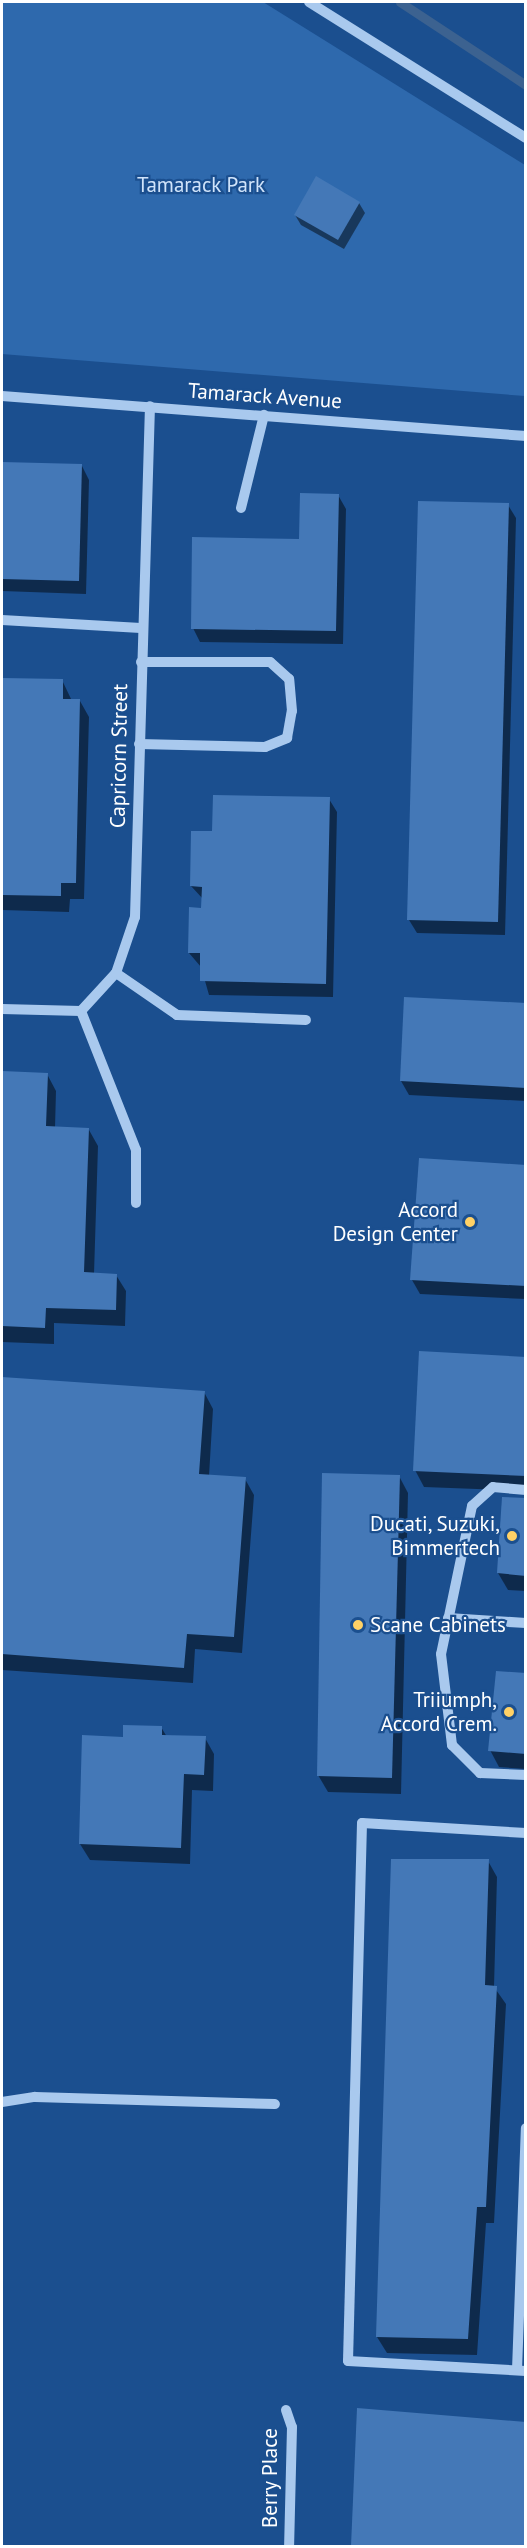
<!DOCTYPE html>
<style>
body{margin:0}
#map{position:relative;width:527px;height:2548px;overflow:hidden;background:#1b4f8f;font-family:"PT Sans",sans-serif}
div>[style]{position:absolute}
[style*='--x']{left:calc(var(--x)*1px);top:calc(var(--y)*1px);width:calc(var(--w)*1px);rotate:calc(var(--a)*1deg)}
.green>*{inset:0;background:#2e69ad}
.shadow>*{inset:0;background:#0007}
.stream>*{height:9px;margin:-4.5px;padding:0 4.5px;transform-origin:4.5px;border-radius:4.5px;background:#3c6290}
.building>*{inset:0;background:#4478b7}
.minor>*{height:10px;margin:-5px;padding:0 5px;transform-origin:5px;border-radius:5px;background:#a9c9ee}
.dots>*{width:16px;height:16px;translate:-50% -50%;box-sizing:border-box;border:3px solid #1b4f8f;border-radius:50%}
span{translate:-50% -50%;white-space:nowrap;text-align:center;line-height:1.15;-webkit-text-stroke:4.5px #1b4f8f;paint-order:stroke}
.park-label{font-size:21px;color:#cfe3fa}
.street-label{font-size:21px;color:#fff}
.poi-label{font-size:21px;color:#fff}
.right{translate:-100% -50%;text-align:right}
.left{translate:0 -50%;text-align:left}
.frame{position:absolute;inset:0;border:3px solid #fff;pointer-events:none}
</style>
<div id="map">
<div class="green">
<i style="clip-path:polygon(2px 2px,263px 2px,525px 165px,525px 396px,2px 354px)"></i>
</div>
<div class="shadow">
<i style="clip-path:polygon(359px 203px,365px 213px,344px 249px,301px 225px,295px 215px)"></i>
<i style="clip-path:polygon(2px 463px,82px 466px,89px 480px,86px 594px,2px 591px)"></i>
<i style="clip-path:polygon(338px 495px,346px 509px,343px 644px,200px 642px,193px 628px,301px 540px)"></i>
<i style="clip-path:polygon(508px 505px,516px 518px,505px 935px,417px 933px,409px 920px)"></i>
<i style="clip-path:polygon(2px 679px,62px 680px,72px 701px,80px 701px,89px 717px,84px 899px,70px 899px,69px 912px,2px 910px)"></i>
<i style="clip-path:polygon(329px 799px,337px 812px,333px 997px,209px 995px,201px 967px,189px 953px,203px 909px,203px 899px,191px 886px,214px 832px)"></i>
<i style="clip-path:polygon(526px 1004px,526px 1101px,409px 1095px,401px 1081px)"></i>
<i style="clip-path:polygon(2px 1073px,47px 1074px,56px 1091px,55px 1128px,89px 1130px,98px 1146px,94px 1274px,116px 1275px,126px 1291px,125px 1326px,54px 1323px,54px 1344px,2px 1342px)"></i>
<i style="clip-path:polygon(526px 1166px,526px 1299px,420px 1294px,412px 1280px)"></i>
<i style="clip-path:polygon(526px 1358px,526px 1491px,424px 1487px,415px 1470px)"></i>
<i style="clip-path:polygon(2px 1378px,204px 1392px,213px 1409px,209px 1476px,245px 1479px,254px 1495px,242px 1653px,195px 1649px,193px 1683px,2px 1670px)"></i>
<i style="clip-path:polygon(399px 1476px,408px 1493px,401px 1794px,328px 1792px,318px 1775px)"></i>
<i style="clip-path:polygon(526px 1500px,526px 1591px,508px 1590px,498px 1573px)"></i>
<i style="clip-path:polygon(526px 1675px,526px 1769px,499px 1767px,490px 1750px)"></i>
<i style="clip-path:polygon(161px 1727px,167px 1737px,205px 1738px,214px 1754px,213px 1791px,192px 1790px,190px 1864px,90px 1860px,80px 1844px)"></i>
<i style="clip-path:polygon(488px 1861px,497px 1877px,494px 1987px,506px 2004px,494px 2223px,486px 2223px,477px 2355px,387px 2353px,377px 2337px)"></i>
<i style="clip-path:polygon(358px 2410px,525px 2423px,526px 2546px,353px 2546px)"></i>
</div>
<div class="stream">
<i style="--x:400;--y:2;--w:151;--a:33.4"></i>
</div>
<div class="building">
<i style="clip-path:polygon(316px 176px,360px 202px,338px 240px,294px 215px)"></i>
<i style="clip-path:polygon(2px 462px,82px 464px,79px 581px,2px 579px)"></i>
<i style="clip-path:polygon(300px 493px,339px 494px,336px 631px,191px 629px,192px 537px,299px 539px)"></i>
<i style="clip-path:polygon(418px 501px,509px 503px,498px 922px,407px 920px)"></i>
<i style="clip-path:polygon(2px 678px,63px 679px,63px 699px,80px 699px,76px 883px,61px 883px,61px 896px,2px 895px)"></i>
<i style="clip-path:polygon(213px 795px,330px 797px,326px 984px,200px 981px,200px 953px,188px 953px,189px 907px,201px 908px,202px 887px,190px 886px,191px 831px,212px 831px)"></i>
<i style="clip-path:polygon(404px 997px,526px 1003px,526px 1088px,400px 1081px)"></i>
<i style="clip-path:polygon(2px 1071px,48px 1073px,46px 1126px,89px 1128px,84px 1272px,117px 1274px,116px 1310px,46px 1308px,45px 1328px,2px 1326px)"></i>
<i style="clip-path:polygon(419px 1158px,526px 1165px,526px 1286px,410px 1280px)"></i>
<i style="clip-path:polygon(419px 1351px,526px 1357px,526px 1476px,413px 1471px)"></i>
<i style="clip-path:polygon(2px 1377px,205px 1391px,199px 1474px,246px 1477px,234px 1637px,187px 1634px,184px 1668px,2px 1654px)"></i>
<i style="clip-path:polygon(322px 1473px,400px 1475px,392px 1778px,317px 1776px)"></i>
<i style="clip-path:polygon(502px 1497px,526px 1498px,526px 1576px,497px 1573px)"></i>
<i style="clip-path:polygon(496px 1671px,526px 1673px,526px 1754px,488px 1751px)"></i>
<i style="clip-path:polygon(123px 1725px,162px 1726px,162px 1735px,206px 1736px,204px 1775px,184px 1774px,181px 1848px,79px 1844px,82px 1735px,123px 1737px)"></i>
<i style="clip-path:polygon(391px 1859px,489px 1859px,485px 1985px,497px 1986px,486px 2207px,477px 2207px,468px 2339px,376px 2337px)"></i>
<i style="clip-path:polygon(357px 2408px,526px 2422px,526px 2546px,351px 2546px)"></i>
</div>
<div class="minor">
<i style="--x:309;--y:2;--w:256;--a:32.1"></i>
<i style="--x:2;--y:396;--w:526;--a:4.37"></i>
<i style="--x:241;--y:508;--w:96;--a:-76.1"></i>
<i style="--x:2;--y:620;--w:139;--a:3.3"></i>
<i style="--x:139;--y:744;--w:126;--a:1.4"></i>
<i style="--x:265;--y:747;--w:24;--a:-22"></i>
<i style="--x:287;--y:738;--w:27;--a:-80"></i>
<i style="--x:292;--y:711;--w:32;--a:-95"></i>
<i style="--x:289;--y:679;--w:25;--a:-138"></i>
<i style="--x:270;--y:662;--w:129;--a:180"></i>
<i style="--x:116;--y:973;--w:74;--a:34.5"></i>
<i style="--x:177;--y:1015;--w:129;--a:2.2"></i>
<i style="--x:2;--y:1009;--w:79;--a:1.5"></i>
<i style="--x:81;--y:1011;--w:52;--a:-47.4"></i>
<i style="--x:116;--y:973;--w:59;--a:-71.3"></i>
<i style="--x:135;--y:917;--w:511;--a:-88.32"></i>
<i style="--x:81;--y:1011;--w:149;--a:68.4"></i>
<i style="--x:136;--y:1150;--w:53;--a:90"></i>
<i style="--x:526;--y:1490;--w:33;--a:-175"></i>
<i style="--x:493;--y:1487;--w:28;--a:138"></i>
<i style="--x:472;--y:1506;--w:151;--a:101.8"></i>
<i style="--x:441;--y:1654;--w:92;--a:83.1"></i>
<i style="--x:452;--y:1745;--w:40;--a:45"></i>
<i style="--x:480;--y:1773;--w:46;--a:2.5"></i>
<i style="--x:448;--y:1618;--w:78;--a:3.7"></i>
<i style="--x:526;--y:1833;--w:164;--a:-176.5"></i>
<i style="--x:362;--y:1823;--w:538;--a:91.49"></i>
<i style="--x:348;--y:2361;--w:178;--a:3.2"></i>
<i style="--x:2;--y:2102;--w:33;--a:-9"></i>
<i style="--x:35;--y:2097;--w:240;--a:1.7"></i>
<i style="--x:517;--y:2370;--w:242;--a:-87.9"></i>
<i style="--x:286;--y:2410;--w:18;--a:71"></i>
<i style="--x:292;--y:2427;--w:119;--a:91.4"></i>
</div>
<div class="dots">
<i style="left:470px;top:1222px;background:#ffd166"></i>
<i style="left:512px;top:1536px;background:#ffd166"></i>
<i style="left:358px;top:1625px;background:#ffd166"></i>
<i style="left:509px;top:1712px;background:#ffd166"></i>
</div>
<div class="park-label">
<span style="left:201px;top:185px">Tamarack Park</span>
</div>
<div class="street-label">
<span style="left:265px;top:396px;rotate:4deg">Tamarack Avenue</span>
<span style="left:119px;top:756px;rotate:-89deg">Capricorn Street</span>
<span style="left:270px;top:2478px;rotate:-90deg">Berry Place</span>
</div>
<div class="poi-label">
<span class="right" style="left:458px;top:1222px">Accord<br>Design Center</span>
<span class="right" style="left:500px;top:1536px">Ducati, Suzuki,<br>Bimmertech</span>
<span class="left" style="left:370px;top:1625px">Scane Cabinets</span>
<span class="right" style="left:497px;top:1712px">Triiumph,<br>Accord Crem.</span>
</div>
<div class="frame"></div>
</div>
